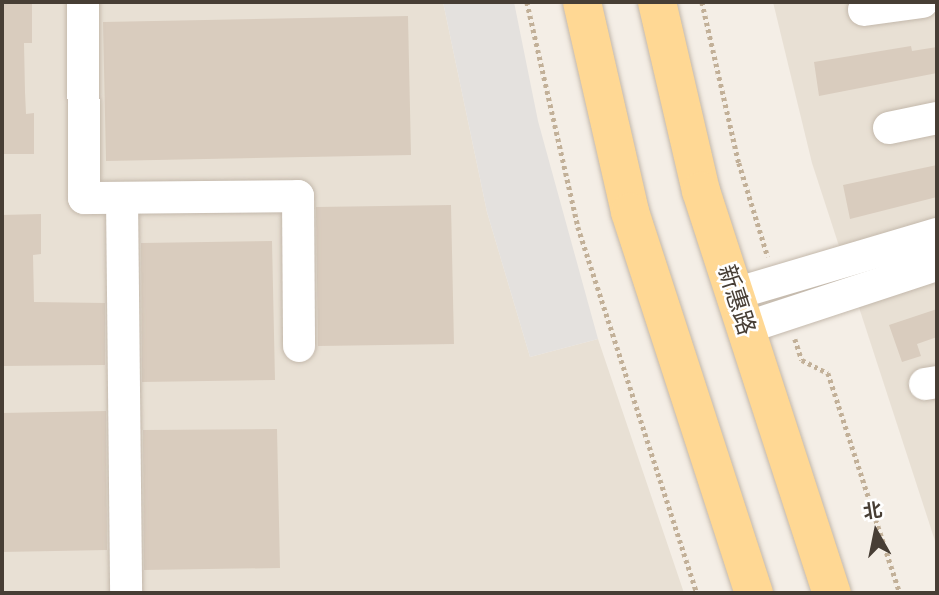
<!DOCTYPE html>
<meta charset="utf-8">
<style>
body{margin:0}
#map{position:relative;width:939px;height:595px;overflow:hidden;background:#f4eee6;font-family:"Roboto Condensed","Noto Sans SC",sans-serif}
div>[style]{position:absolute}
[style*='--x']{left:calc(var(--x)*1px);top:calc(var(--y)*1px);width:calc(var(--w)*1px);rotate:calc(var(--a)*1deg)}
.residential>*{inset:0;background:#e8e0d4}
.parking>*{inset:0;background:#e4e1de}
.building>*{inset:0;background:#d9ccbe}
.path>*{height:4.5px;margin-top:-2.25px;transform-origin:0;background:repeating-linear-gradient(90deg,#c2b098 0 3.5px,transparent 0 7px)}
.roads{filter:drop-shadow(0 0 2px #c3b8ab) drop-shadow(0 0 2px #c3b8ab)}
.minor>*{height:32px;margin:-16px;padding:0 16px;transform-origin:16px;border-radius:16px;background:#fff}
.major>*{height:38px;margin:-19px;padding:0 19px;transform-origin:19px;border-radius:19px;background:#ffd894}
span{translate:-50% -50%;white-space:nowrap;text-align:center;line-height:1.15;-webkit-text-stroke:5px #fff;paint-order:stroke}
.street-label{font-size:24px;color:#473e35}
.frame{position:absolute;inset:0;border:4px solid #473e35;pointer-events:none}
.north{position:absolute;left:841px;top:497px;width:70px;height:70px;-webkit-text-stroke:5px #fff;paint-order:stroke;rotate:351deg;font-size:19px;font-weight:700;line-height:28px;text-align:center;color:#473e35}
.north::after{content:'';display:block;margin:auto;width:24px;height:32px;background:#473e35;clip-path:polygon(50% 0,100% 100%,50% 72%,0 100%)}
</style>
<div id="map">
<div class="residential">
<i style="clip-path:polygon(2px 2px,443px 2px,487px 212px,530px 357px,598px 339px,684px 593px,2px 593px)"></i>
<i style="clip-path:polygon(773px 2px,937px 2px,937px 547px,812px 163px)"></i>
</div>
<div class="parking">
<i style="clip-path:polygon(443px 2px,514px 2px,538px 121px,598px 339px,530px 357px,487px 212px)"></i>
</div>
<div class="building">
<i style="clip-path:polygon(2px 3px,32px 3px,32px 43px,24px 43px,25px 92px,26px 114px,34px 113px,34px 154px,2px 154px)"></i>
<i style="clip-path:polygon(408px 16px,411px 155px,106px 161px,103px 22px)"></i>
<i style="clip-path:polygon(911px 46px,912px 51px,937px 47px,937px 73px,819px 96px,814px 62px)"></i>
<i style="clip-path:polygon(937px 165px,937px 197px,850px 219px,843px 185px)"></i>
<i style="clip-path:polygon(451px 205px,454px 344px,318px 346px,316px 207px)"></i>
<i style="clip-path:polygon(41px 214px,41px 254px,33px 255px,34px 302px,105px 303px,105px 365px,2px 366px,2px 215px)"></i>
<i style="clip-path:polygon(272px 241px,275px 380px,142px 382px,141px 243px)"></i>
<i style="clip-path:polygon(937px 309px,937px 337px,917px 344px,921px 356px,902px 362px,889px 325px)"></i>
<i style="clip-path:polygon(106px 411px,107px 550px,2px 552px,2px 413px)"></i>
<i style="clip-path:polygon(277px 429px,280px 568px,144px 570px,143px 430px)"></i>
</div>
<div class="path">
<i style="--x:527;--y:2;--w:231;--a:77.2"></i>
<i style="--x:578;--y:227;--w:385;--a:72"></i>
<i style="--x:702;--y:2;--w:165;--a:77.1"></i>
<i style="--x:739;--y:163;--w:98;--a:72.9"></i>
<i style="--x:795;--y:339;--w:22;--a:72"></i>
<i style="--x:802;--y:360;--w:29;--a:27"></i>
<i style="--x:828;--y:373;--w:231;--a:71.9"></i>
</div>
<div class="roads">
<div class="minor">
<i style="--x:83;--y:2;--w:196;--a:89.7"></i>
<i style="--x:84;--y:198;--w:214;--a:-0.5"></i>
<i style="--x:298;--y:196;--w:150;--a:89.6"></i>
<i style="--x:864;--y:10;--w:59;--a:-7.9"></i>
<i style="--x:889;--y:128;--w:49;--a:-11.8"></i>
<i style="--x:122;--y:198;--w:395;--a:89.4"></i>
<i style="--x:734;--y:294;--w:212;--a:-16.5"></i>
<i style="--x:745;--y:328;--w:202;--a:-18.2"></i>
<i style="--x:925;--y:384;--w:12;--a:-9"></i>
</div>
<div class="major">
<i style="--x:582;--y:2;--w:215;--a:77.1"></i>
<i style="--x:630;--y:212;--w:401;--a:72"></i>
<i style="--x:657;--y:2;--w:194;--a:76.9"></i>
<i style="--x:701;--y:191;--w:423;--a:72"></i>
</div>
</div>
<div class="street-label">
<span style="left:736px;top:300px;rotate:72deg">新惠路</span>
</div>
<div class="frame"></div>
<div class="north">北</div>
</div>
